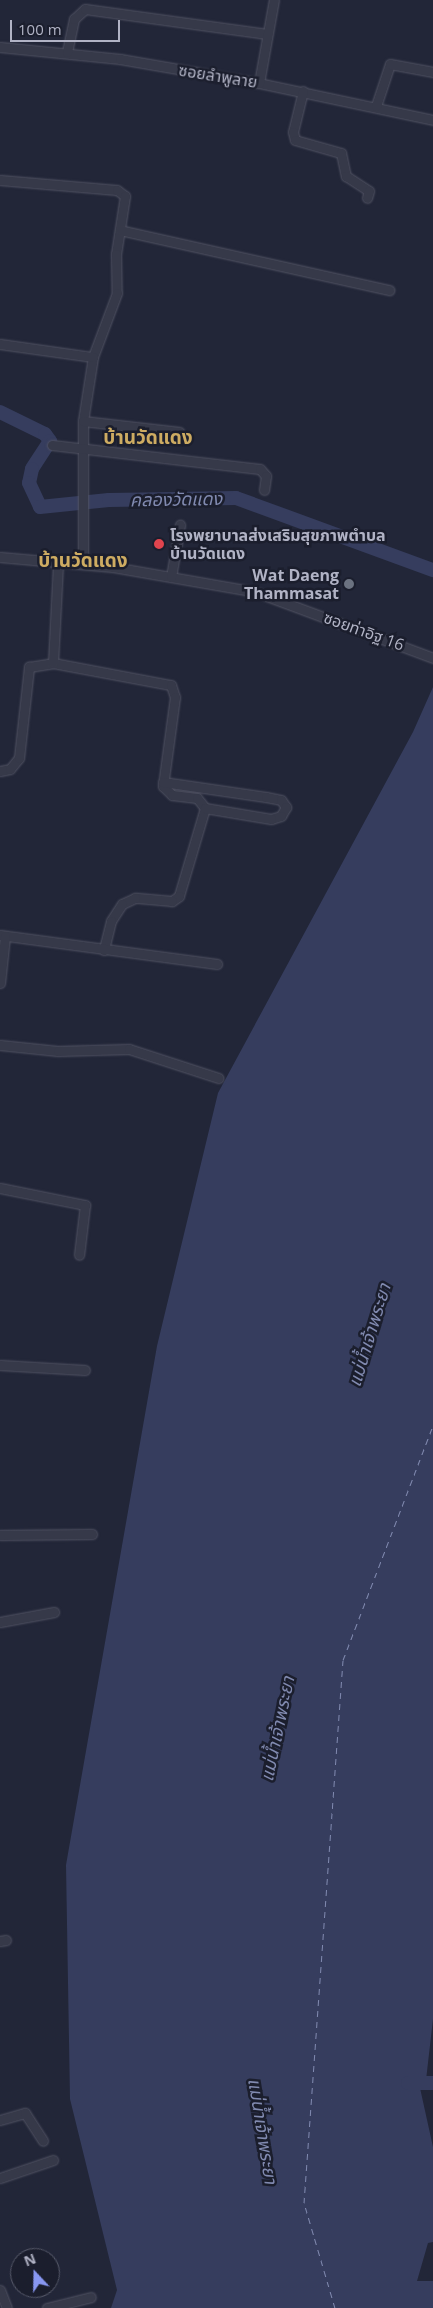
<!DOCTYPE html>
<meta charset="utf-8">
<style>
body{margin:0}
#map{position:relative;width:433px;height:2308px;overflow:hidden;background:#222638;font-family:"Open Sans","Noto Sans Thai",sans-serif}
div>[style]{position:absolute}
[style*='--x']{left:calc(var(--x)*1px);top:calc(var(--y)*1px);width:calc(var(--w)*1px);rotate:calc(var(--a)*1deg)}
.water>*{inset:0;background:#363d5e}
.river>*{height:14px;margin:-7px;padding:0 7px;transform-origin:7px;border-radius:7px;background:#363d5e}
.ferry>*{height:1px;margin-top:-0.5px;transform-origin:0;background:repeating-linear-gradient(90deg,#818ab0 0 6px,transparent 0 11px)}
.roads{filter:drop-shadow(0 0 1px #515363) drop-shadow(0 0 1px #515363)}
.minor>*{height:9px;margin:-4.5px;padding:0 4.5px;transform-origin:4.5px;border-radius:4.5px;background:#363949}
.dots>*{width:14px;height:14px;translate:-50% -50%;box-sizing:border-box;border:2px solid #1b1e2d;border-radius:50%}
span{translate:-50% -50%;white-space:nowrap;text-align:center;line-height:1.15;-webkit-text-stroke:5px #1b1e2d;paint-order:stroke}
.street-label{font-size:16px;color:#b1b3c5}
.poi-label{font-size:16px;color:#b1b3c5;font-weight:700}
.left{translate:0 -50%;text-align:left}
.right{translate:-100% -50%;text-align:right}
.water-label{font-size:18px;color:#818ab0;font-style:italic}
.quarter-label{font-size:19px;color:#ceac62;font-weight:700}
.north{position:absolute;left:10px;top:2248px;width:50px;height:50px;box-sizing:border-box;background:#1b1e2d;border:1px solid #575a6a;border-radius:50%;rotate:339deg;font-size:14px;font-weight:700;line-height:20px;text-align:center;color:#b1b3c5}
.north::after{content:'';display:block;margin:auto;width:18px;height:22px;background:#8897f2;clip-path:polygon(50% 0,100% 100%,50% 72%,0 100%)}
.scale{position:absolute;left:10px;top:20px;width:110px;height:22px;box-sizing:border-box;border:2px solid #b1b3c5;border-top:0;padding-left:6px;font-size:15px;line-height:18px;white-space:nowrap;color:#b1b3c5;-webkit-text-stroke:4px #1b1e2d;paint-order:stroke}
</style>
<div id="map">
<div class="water">
<i style="clip-path:polygon(433px 687px,433px 2019px,425px 2089px,420px 2088px,433px 2147px,433px 2242px,428px 2243px,417px 2281px,433px 2281px,433px 2308px,111px 2308px,117px 2290px,70px 2099px,66px 1865px,157px 1346px,218px 1093px,413px 732px)"></i>
</div>
<div class="river">
<i style="--x:0;--y:412;--w:50;--a:26.1"></i>
<i style="--x:45;--y:434;--w:9;--a:54"></i>
<i style="--x:50;--y:441;--w:33;--a:123"></i>
<i style="--x:32;--y:469;--w:14;--a:102"></i>
<i style="--x:29;--y:483;--w:26;--a:65"></i>
<i style="--x:40;--y:507;--w:69;--a:-5.8"></i>
<i style="--x:109;--y:500;--w:127;--a:-0.9"></i>
<i style="--x:236;--y:498;--w:210;--a:20.1"></i>
<i style="--x:408;--y:2083;--w:25;--a:0"></i>
</div>
<div class="ferry">
<i style="--x:335;--y:2308;--w:109;--a:-106.4"></i>
<i style="--x:304;--y:2203;--w:544;--a:-85.89"></i>
<i style="--x:343;--y:1660;--w:252;--a:-69"></i>
</div>
<div class="roads">
<div class="minor">
<i style="--x:0;--y:47;--w:121;--a:5.7"></i>
<i style="--x:120;--y:59;--w:141;--a:9.8"></i>
<i style="--x:259;--y:83;--w:178;--a:12"></i>
<i style="--x:67;--y:52;--w:34;--a:-78"></i>
<i style="--x:74;--y:19;--w:15;--a:-42"></i>
<i style="--x:85;--y:9;--w:184;--a:7.8"></i>
<i style="--x:259;--y:83;--w:84;--a:-79.8"></i>
<i style="--x:303;--y:91;--w:42;--a:103.7"></i>
<i style="--x:293;--y:132;--w:8;--a:76"></i>
<i style="--x:295;--y:140;--w:48;--a:15.8"></i>
<i style="--x:341;--y:153;--w:24;--a:78"></i>
<i style="--x:346;--y:176;--w:27;--a:33"></i>
<i style="--x:369;--y:191;--w:7;--a:106"></i>
<i style="--x:376;--y:106;--w:44;--a:-71.6"></i>
<i style="--x:390;--y:64;--w:44;--a:10.5"></i>
<i style="--x:0;--y:180;--w:117;--a:4.9"></i>
<i style="--x:117;--y:190;--w:10;--a:37"></i>
<i style="--x:125;--y:196;--w:59;--a:98.8"></i>
<i style="--x:116;--y:254;--w:39;--a:89"></i>
<i style="--x:117;--y:293;--w:68;--a:110.6"></i>
<i style="--x:93;--y:357;--w:65;--a:98.9"></i>
<i style="--x:83;--y:421;--w:143;--a:90"></i>
<i style="--x:120;--y:230;--w:276;--a:12.6"></i>
<i style="--x:0;--y:344;--w:94;--a:8"></i>
<i style="--x:83;--y:421;--w:97;--a:6.5"></i>
<i style="--x:52;--y:445;--w:209;--a:6.6"></i>
<i style="--x:260;--y:469;--w:9;--a:49"></i>
<i style="--x:266;--y:476;--w:14;--a:98"></i>
<i style="--x:0;--y:557;--w:113;--a:5.1"></i>
<i style="--x:113;--y:567;--w:145;--a:9.9"></i>
<i style="--x:256;--y:592;--w:189;--a:20.4"></i>
<i style="--x:171;--y:577;--w:53;--a:-80.2"></i>
<i style="--x:53;--y:663;--w:120;--a:10.6"></i>
<i style="--x:171;--y:685;--w:13;--a:72"></i>
<i style="--x:175;--y:697;--w:90;--a:97.7"></i>
<i style="--x:163;--y:786;--w:13;--a:45"></i>
<i style="--x:172;--y:795;--w:25;--a:7"></i>
<i style="--x:197;--y:798;--w:13;--a:51"></i>
<i style="--x:205;--y:808;--w:92;--a:106.5"></i>
<i style="--x:179;--y:896;--w:9;--a:144"></i>
<i style="--x:172;--y:901;--w:37;--a:-175"></i>
<i style="--x:135;--y:898;--w:14;--a:155"></i>
<i style="--x:122;--y:904;--w:20;--a:123"></i>
<i style="--x:111;--y:921;--w:30;--a:104"></i>
<i style="--x:0;--y:771;--w:10;--a:-11"></i>
<i style="--x:10;--y:769;--w:14;--a:-51"></i>
<i style="--x:19;--y:758;--w:92;--a:-83.7"></i>
<i style="--x:29;--y:667;--w:24;--a:-9"></i>
<i style="--x:53;--y:663;--w:100;--a:-87.1"></i>
<i style="--x:163;--y:782;--w:104;--a:8.3"></i>
<i style="--x:266;--y:797;--w:15;--a:11"></i>
<i style="--x:281;--y:800;--w:9;--a:54"></i>
<i style="--x:286;--y:807;--w:10;--a:119"></i>
<i style="--x:281;--y:816;--w:10;--a:163"></i>
<i style="--x:271;--y:819;--w:67;--a:-170.5"></i>
<i style="--x:0;--y:935;--w:219;--a:7.6"></i>
<i style="--x:0;--y:983;--w:47;--a:-83.9"></i>
<i style="--x:0;--y:1045;--w:58;--a:5.9"></i>
<i style="--x:58;--y:1051;--w:71;--a:-1.6"></i>
<i style="--x:129;--y:1049;--w:94;--a:18"></i>
<i style="--x:0;--y:1188;--w:87;--a:11.3"></i>
<i style="--x:85;--y:1205;--w:50;--a:96.8"></i>
<i style="--x:0;--y:1365;--w:85;--a:3.4"></i>
<i style="--x:0;--y:1535;--w:92;--a:-0.6"></i>
<i style="--x:0;--y:1622;--w:55;--a:-10.5"></i>
<i style="--x:0;--y:1941;--w:6;--a:-9"></i>
<i style="--x:0;--y:2120;--w:26;--a:-16"></i>
<i style="--x:25;--y:2113;--w:33;--a:57"></i>
<i style="--x:0;--y:2178;--w:56;--a:-18.8"></i>
<i style="--x:0;--y:2290;--w:19;--a:69"></i>
<i style="--x:47;--y:2308;--w:45;--a:-14"></i>
</div>
</div>
<div class="dots">
<i style="left:159px;top:544px;background:#e0444e"></i>
<i style="left:349px;top:584px;background:#6b7280"></i>
</div>
<div class="street-label">
<span style="left:218px;top:76px;rotate:9deg">ซอยลำพูลาย</span>
<span style="left:364px;top:631px;rotate:20deg">ซอยท่าอิฐ 16</span>
</div>
<div class="poi-label">
<span class="left" style="left:170px;top:544px">โรงพยาบาลส่งเสริมสุขภาพตำบล<br>บ้านวัดแดง</span>
<span class="right" style="left:339px;top:584px">Wat Daeng<br>Thammasat</span>
</div>
<div class="water-label">
<span style="left:176px;top:499px;rotate:-1deg">คลองวัดแดง</span>
<span style="left:369px;top:1335px;rotate:-73deg">แม่น้ำเจ้าพระยา</span>
<span style="left:277px;top:1729px;rotate:-78deg">แม่น้ำเจ้าพระยา</span>
<span style="left:263px;top:2131px;rotate:81deg">แม่น้ำเจ้าพระยา</span>
</div>
<div class="quarter-label">
<span style="left:148px;top:438px">บ้านวัดแดง</span>
<span style="left:83px;top:561px">บ้านวัดแดง</span>
</div>
<div class="north">N</div>
<div class="scale">100 m</div>
</div>
